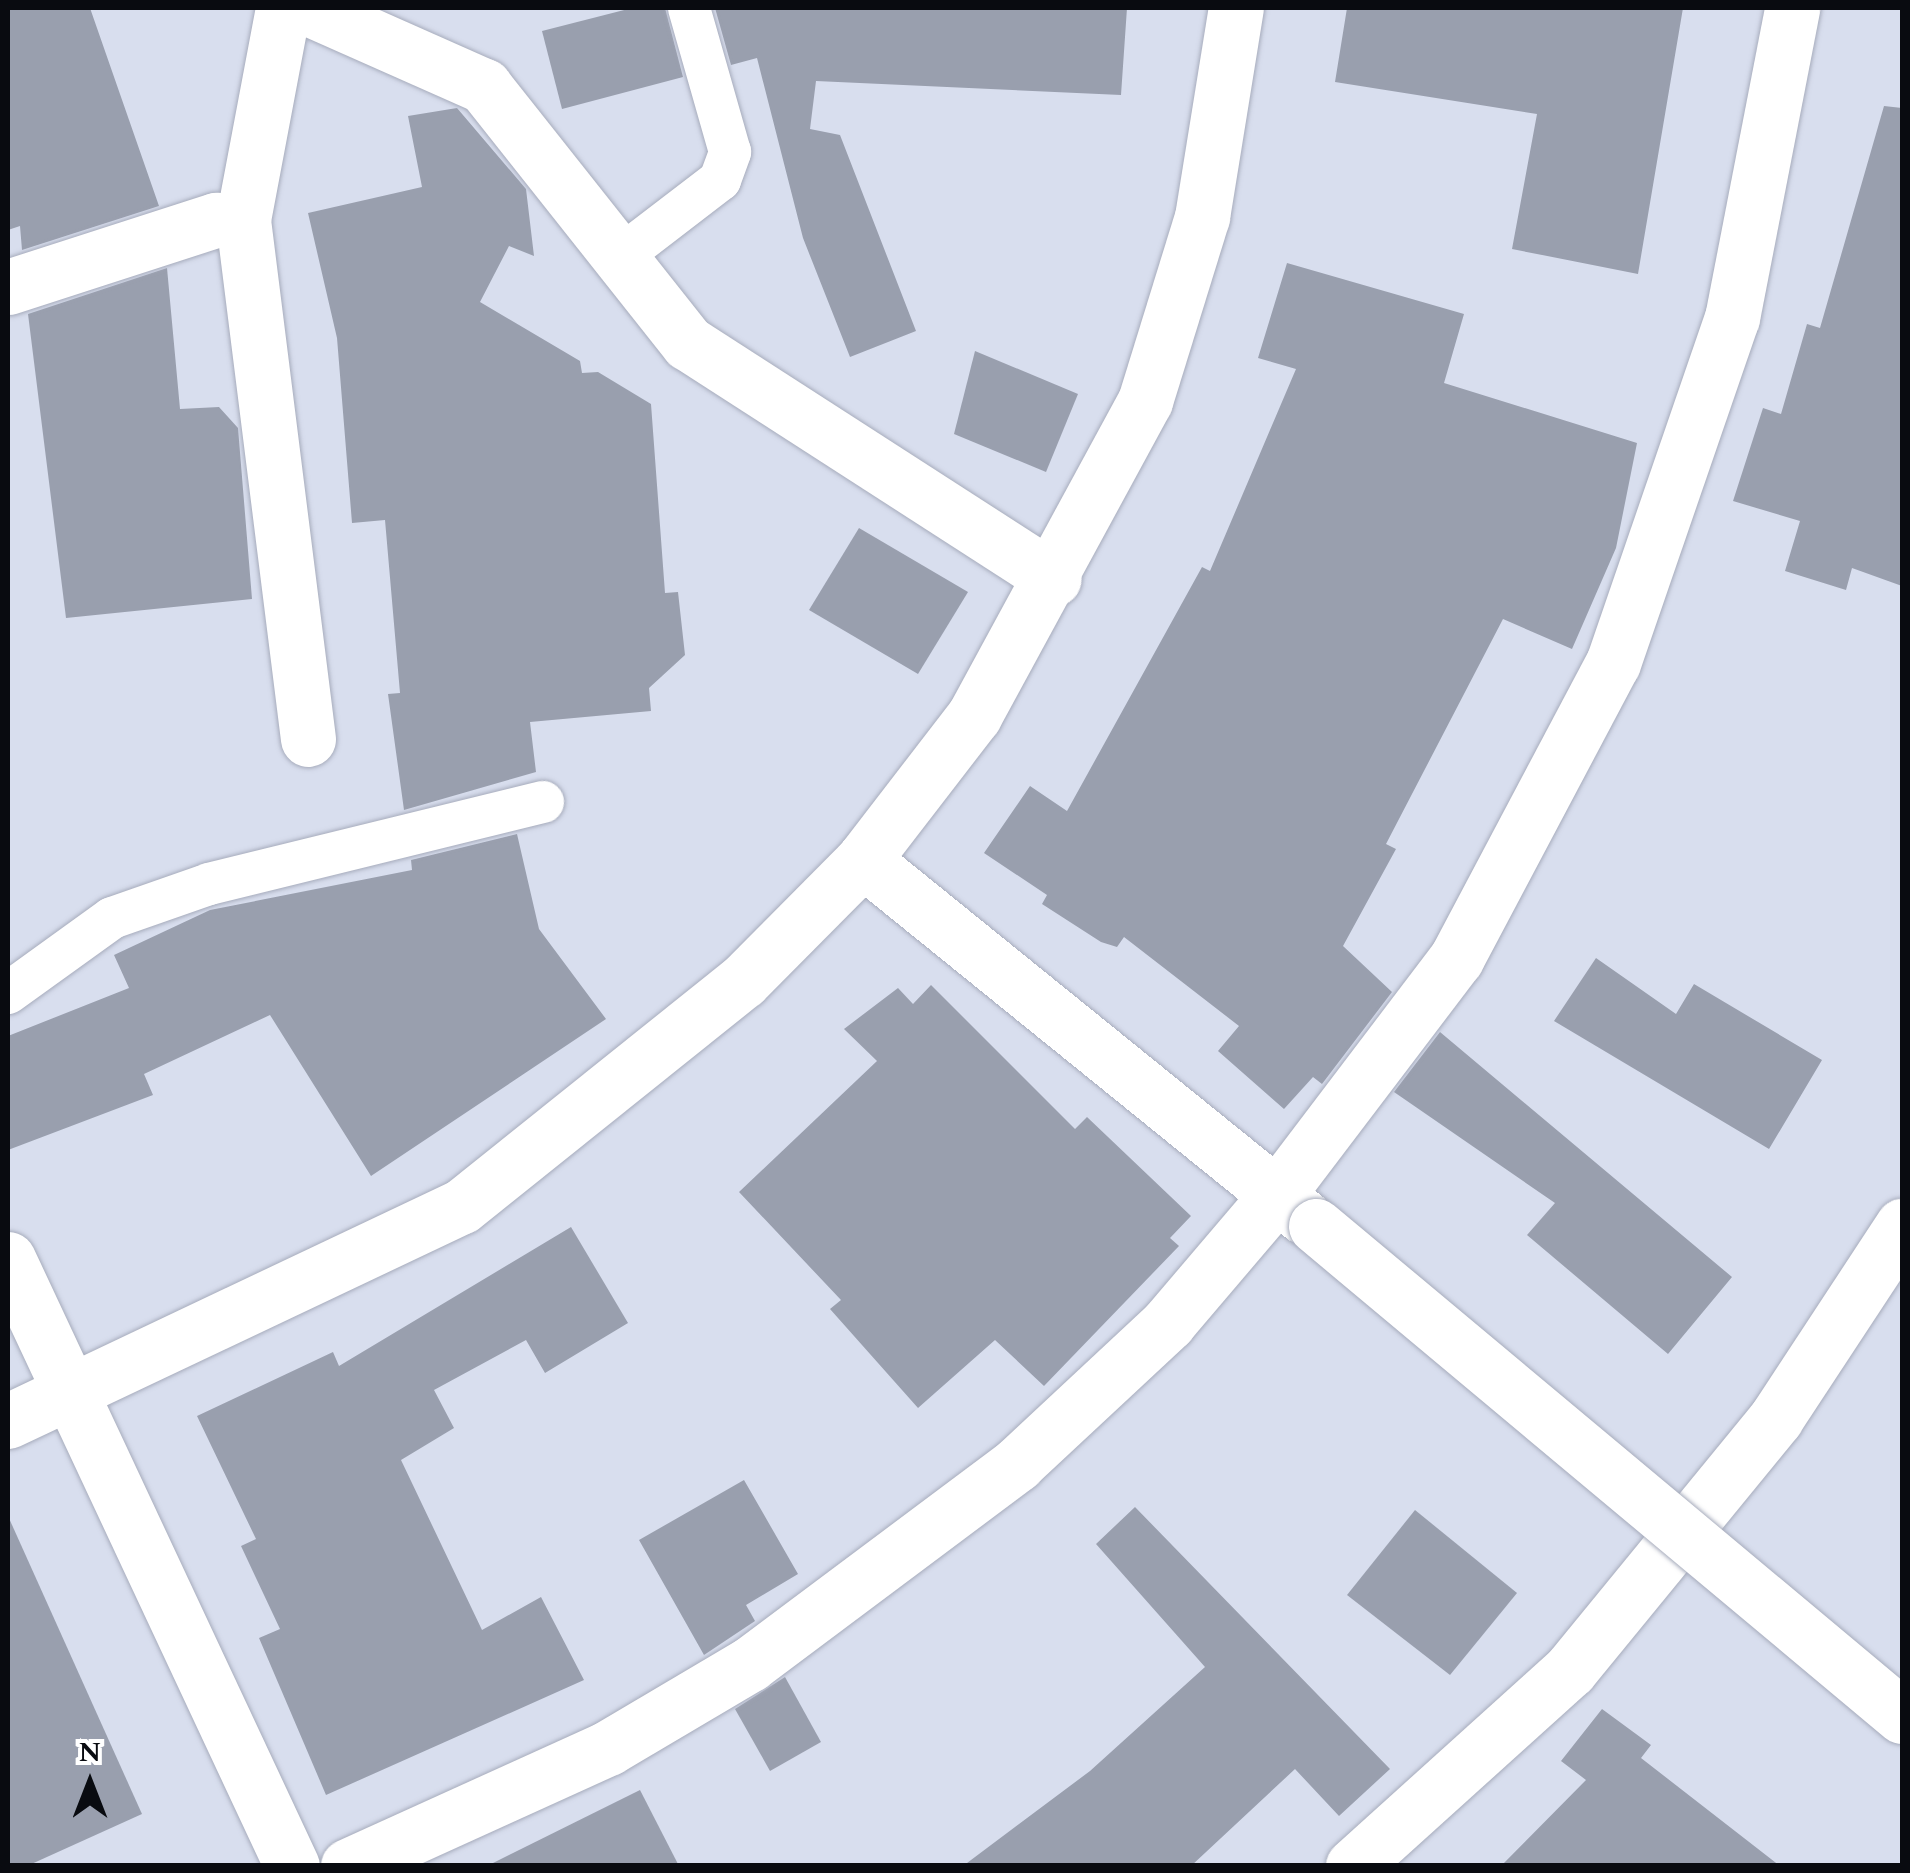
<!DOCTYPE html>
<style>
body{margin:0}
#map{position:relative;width:1910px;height:1873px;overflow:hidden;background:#d8deee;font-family:Spectral,serif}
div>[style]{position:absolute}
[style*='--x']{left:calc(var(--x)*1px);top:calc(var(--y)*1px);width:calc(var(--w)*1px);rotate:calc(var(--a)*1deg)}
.building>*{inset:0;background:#999fae}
.roads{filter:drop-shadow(0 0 2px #a7acbc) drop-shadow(0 0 2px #a7acbc)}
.lane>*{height:42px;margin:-21px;padding:0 21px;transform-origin:21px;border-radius:21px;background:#fff}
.street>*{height:55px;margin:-27.5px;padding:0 27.5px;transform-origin:27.5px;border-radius:27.5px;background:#fff}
.bridges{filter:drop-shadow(0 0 2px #a7acbc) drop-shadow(0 0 2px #a7acbc)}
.street-bridge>*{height:55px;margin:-27.5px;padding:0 27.5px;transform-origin:27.5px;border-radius:27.5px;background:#fff}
span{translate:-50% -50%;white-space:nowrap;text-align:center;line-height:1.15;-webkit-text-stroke:8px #fff;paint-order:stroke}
.frame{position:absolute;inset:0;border:10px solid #090b10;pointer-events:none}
.north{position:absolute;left:40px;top:1733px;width:100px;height:100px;-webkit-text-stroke:8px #fff;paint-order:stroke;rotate:0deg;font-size:28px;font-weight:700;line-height:40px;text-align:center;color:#090b10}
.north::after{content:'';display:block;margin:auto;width:35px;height:45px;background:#090b10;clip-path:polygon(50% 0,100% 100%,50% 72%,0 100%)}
</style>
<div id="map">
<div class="building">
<i style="clip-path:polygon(8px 8px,90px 8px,159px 206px,22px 250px,20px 226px,8px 230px)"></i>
<i style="clip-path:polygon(632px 8px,665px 8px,683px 77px,562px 109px,542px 31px)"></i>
<i style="clip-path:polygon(715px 8px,1127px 8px,1121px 95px,816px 81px,810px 129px,840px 135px,916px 331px,850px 357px,803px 238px,757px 58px,731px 65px)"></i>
<i style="clip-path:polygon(1347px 8px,1683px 8px,1638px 274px,1512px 249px,1537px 114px,1335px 82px)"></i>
<i style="clip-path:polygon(1884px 106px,1902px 108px,1902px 586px,1852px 568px,1846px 590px,1785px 571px,1800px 521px,1733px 501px,1763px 408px,1781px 414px,1807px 324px,1820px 328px)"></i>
<i style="clip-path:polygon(457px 108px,526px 189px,534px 256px,509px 246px,480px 302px,580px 361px,582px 373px,598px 372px,651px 404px,665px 593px,678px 592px,685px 655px,649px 688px,651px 711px,530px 722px,536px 772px,404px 810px,388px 694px,400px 693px,385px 520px,352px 523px,337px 338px,308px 213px,422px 187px,408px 116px)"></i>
<i style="clip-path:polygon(1287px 263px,1464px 314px,1444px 383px,1637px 443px,1616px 548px,1572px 649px,1503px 619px,1386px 844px,1396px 849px,1343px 946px,1392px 992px,1322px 1084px,1313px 1077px,1284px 1109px,1218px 1051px,1239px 1026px,1124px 937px,1117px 947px,1101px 942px,1042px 904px,1047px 895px,984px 853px,1030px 786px,1067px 811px,1202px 567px,1210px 571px,1296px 369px,1258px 358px)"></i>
<i style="clip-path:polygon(167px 268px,180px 409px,219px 407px,238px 428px,252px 599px,66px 618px,28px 314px)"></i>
<i style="clip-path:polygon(975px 351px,1078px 394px,1046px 472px,954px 434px)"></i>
<i style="clip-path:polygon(859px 528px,968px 592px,918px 674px,809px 610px)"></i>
<i style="clip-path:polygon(517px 834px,539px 929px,606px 1019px,371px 1176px,270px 1015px,144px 1074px,153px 1095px,8px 1150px,8px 1036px,129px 988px,114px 955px,210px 910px,412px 870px,411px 860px)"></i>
<i style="clip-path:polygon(1596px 958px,1676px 1014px,1694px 984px,1822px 1060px,1769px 1149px,1554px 1021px)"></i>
<i style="clip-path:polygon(931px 985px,1075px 1129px,1087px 1117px,1191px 1216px,1170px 1238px,1179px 1246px,1044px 1386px,995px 1340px,918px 1408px,830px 1309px,841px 1300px,739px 1192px,877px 1061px,844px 1029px,898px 988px,913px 1004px)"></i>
<i style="clip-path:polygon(1440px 1032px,1732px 1277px,1668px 1354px,1527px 1235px,1555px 1203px,1394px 1092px)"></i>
<i style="clip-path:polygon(571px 1227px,628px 1323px,545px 1373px,526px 1340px,434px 1390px,454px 1428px,401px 1460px,482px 1630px,541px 1597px,584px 1680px,326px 1795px,259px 1638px,280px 1629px,241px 1546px,256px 1539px,197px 1416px,333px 1352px,339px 1366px)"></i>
<i style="clip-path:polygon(744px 1480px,798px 1574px,746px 1605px,755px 1621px,704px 1655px,639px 1540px)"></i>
<i style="clip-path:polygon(1135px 1507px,1390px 1769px,1339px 1816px,1295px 1769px,1191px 1866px,963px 1866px,1090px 1771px,1205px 1667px,1096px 1544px)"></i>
<i style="clip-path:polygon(1415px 1510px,1517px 1593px,1450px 1675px,1347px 1595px)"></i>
<i style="clip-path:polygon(8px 1516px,142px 1814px,27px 1866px,8px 1866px)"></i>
<i style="clip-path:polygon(785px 1677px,821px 1742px,770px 1771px,735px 1709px)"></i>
<i style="clip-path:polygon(1602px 1709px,1651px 1745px,1641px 1758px,1780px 1866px,1501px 1866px,1586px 1780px,1561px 1761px)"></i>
<i style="clip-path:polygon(640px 1790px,679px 1866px,487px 1866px)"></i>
</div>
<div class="roads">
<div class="lane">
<i style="--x:617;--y:259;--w:130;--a:-37.5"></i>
<i style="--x:720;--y:180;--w:30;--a:-70"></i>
<i style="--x:730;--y:152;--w:150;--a:-105.9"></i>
<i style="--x:8;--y:993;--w:128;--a:-35.8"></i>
<i style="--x:112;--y:918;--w:103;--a:-19.3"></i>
<i style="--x:209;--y:884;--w:344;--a:-13.8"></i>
</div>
<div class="street">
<i style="--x:283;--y:8;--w:216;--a:100.7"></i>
<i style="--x:243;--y:220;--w:523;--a:82.86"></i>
<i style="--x:308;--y:8;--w:193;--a:23.9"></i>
<i style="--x:484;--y:86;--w:328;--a:51.6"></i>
<i style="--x:688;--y:343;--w:435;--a:32.8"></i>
<i style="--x:8;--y:287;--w:219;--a:-17.9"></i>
<i style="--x:216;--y:220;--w:27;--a:0"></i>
<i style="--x:863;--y:860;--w:566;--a:38.98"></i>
<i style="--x:8;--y:1259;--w:670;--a:64.93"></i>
<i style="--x:8;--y:1421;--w:502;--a:-25.34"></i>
<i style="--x:462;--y:1206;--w:360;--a:-38.7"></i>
<i style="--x:743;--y:981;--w:170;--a:-45.2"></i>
<i style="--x:863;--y:860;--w:182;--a:-52.4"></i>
<i style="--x:974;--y:716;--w:358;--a:-61.5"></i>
<i style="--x:1145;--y:401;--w:193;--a:-72.8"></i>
<i style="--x:1202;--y:217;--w:212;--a:-80.8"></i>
<i style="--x:348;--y:1866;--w:286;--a:-24.4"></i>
<i style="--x:608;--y:1748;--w:165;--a:-30.6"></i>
<i style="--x:750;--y:1664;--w:334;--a:-36.8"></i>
<i style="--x:1017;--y:1464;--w:207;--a:-43"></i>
<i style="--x:1168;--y:1323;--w:167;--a:-49.6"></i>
<i style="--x:1276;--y:1196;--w:298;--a:-52.8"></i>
<i style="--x:1456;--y:959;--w:335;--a:-62.1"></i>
<i style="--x:1613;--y:663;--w:365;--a:-71"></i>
<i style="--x:1732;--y:318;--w:316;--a:-79"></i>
<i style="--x:1353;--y:1866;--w:292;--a:-42.1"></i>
<i style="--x:1570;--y:1670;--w:325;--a:-50.7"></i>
<i style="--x:1776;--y:1418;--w:230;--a:-56.7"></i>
</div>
</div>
<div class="bridges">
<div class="street-bridge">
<i style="--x:1316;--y:1226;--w:764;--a:39.9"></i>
</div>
</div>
<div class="frame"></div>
<div class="north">N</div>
</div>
